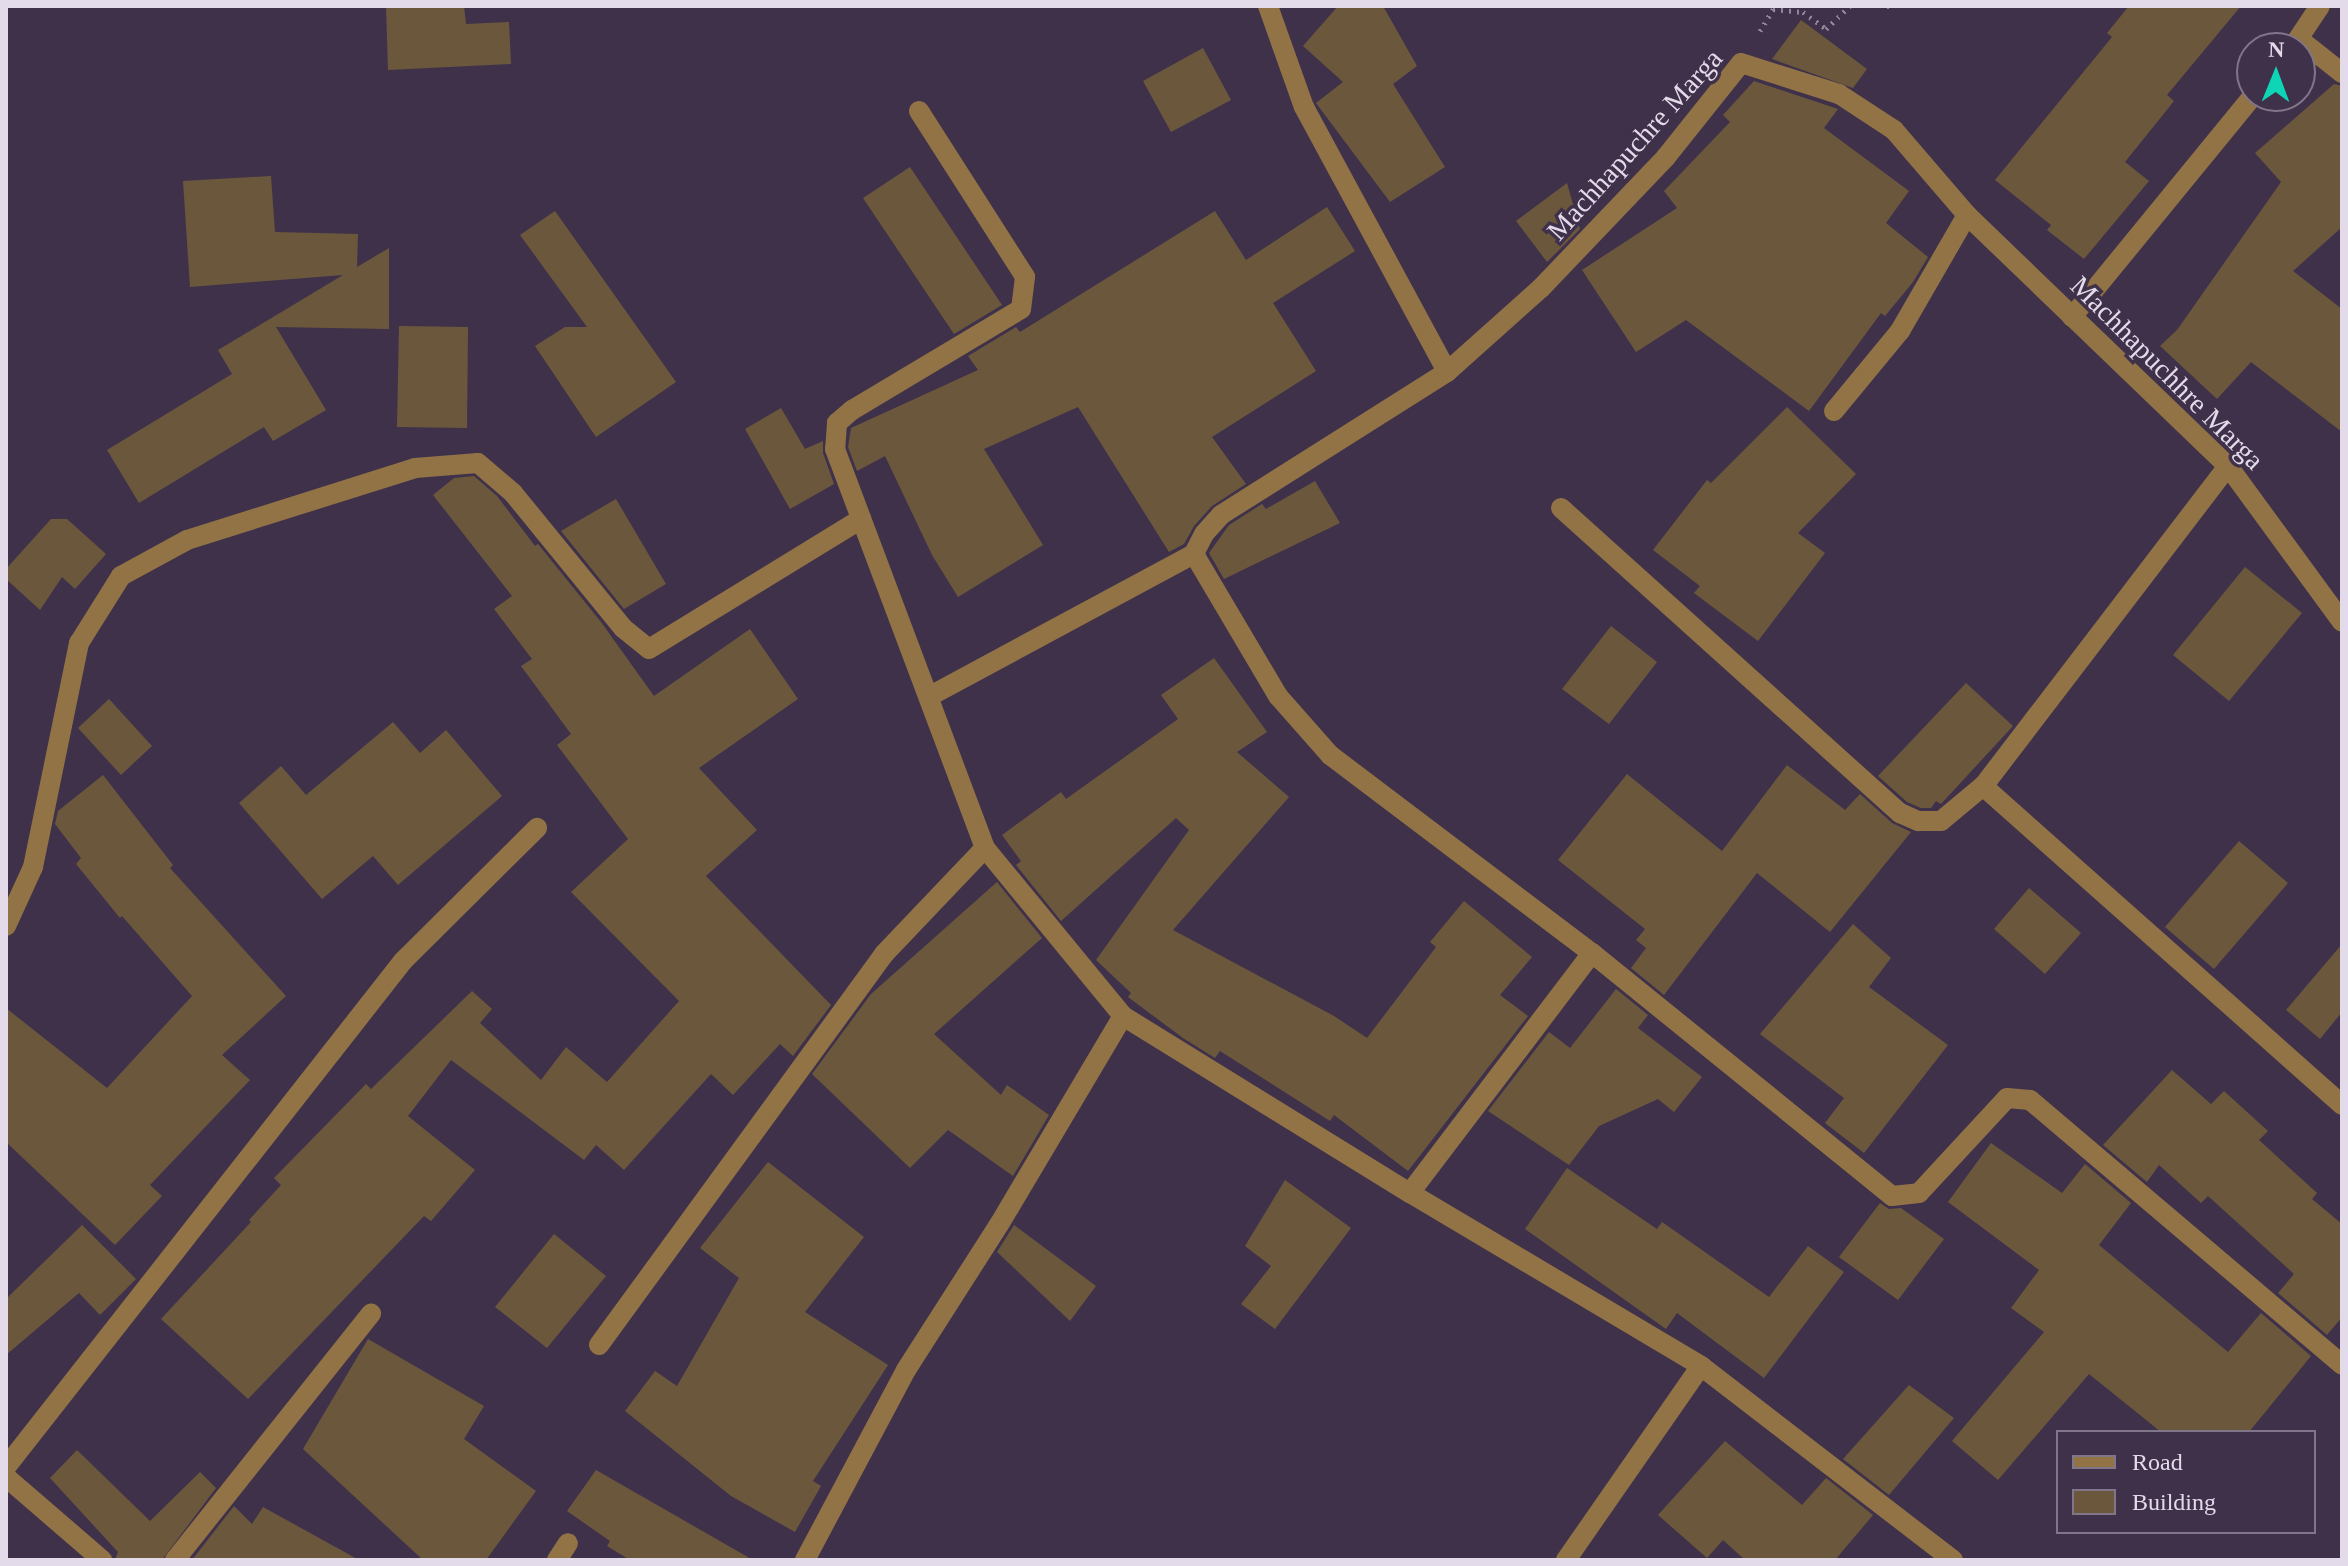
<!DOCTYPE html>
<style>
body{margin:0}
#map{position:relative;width:2348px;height:1566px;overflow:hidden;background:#3f314a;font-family:"Times New Roman",serif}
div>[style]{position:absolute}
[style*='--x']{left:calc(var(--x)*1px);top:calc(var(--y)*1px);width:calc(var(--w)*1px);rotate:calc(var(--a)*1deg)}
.building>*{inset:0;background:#6b583c}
.path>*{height:5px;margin-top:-2.5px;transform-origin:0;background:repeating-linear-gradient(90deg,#908599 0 2px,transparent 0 8px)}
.minor>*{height:20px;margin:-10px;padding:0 10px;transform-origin:10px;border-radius:10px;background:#927345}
span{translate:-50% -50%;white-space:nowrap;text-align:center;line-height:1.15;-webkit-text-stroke:7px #3f314a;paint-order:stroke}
.street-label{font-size:28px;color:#e3daea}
.frame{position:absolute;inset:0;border:8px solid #e3daea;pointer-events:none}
.legend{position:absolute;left:2056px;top:1430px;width:260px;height:104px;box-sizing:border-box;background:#3f314a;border:2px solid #81758a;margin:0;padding:10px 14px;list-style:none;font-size:24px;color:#e3daea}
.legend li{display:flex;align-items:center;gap:16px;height:40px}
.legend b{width:40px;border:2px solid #81758a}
.north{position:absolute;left:2236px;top:32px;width:80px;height:80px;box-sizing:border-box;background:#3f314a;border:2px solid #81758a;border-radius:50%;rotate:1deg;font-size:22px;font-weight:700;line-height:32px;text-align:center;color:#e3daea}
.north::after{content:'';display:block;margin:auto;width:28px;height:36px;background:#0dd5b5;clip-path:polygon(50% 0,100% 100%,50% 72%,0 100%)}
</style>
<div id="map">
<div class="building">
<i style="clip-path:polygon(386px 6px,464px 6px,466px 24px,509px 22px,511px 64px,388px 70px)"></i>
<i style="clip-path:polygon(1338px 6px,1383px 6px,1417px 66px,1393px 84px,1445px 167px,1390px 202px,1316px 103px,1343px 82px,1303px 46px)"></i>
<i style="clip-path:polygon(2129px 6px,2241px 6px,2167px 95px,2174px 101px,2125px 162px,2149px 181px,2084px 259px,2047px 230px,2051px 225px,1995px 180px,2112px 37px,2107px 33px)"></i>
<i style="clip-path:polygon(1801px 20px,1867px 69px,1853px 88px,1772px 59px)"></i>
<i style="clip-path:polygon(1203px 48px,1231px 100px,1171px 132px,1143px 81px)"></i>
<i style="clip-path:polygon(1754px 81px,1838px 109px,1824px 128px,1909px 191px,1886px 223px,1928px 257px,1913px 282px,1885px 316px,1881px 313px,1809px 411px,1686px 320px,1636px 352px,1582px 270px,1677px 208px,1664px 191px,1730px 122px,1723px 115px)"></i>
<i style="clip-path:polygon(2334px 84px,2342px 86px,2342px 227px,2293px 271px,2342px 309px,2342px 432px,2251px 362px,2217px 399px,2160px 346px,2177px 330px,2281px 182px,2255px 153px)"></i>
<i style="clip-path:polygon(910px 167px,1002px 305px,954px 334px,863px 198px)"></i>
<i style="clip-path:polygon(271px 176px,275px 232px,358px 234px,357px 267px,389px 248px,389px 329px,276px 327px,326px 410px,273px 441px,264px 427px,139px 503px,107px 450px,232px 374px,218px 350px,343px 275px,190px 287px,183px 181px)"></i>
<i style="clip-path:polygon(1567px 183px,1580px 229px,1547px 262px,1516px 221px)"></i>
<i style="clip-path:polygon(1327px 207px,1355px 251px,1273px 303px,1316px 371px,1212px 437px,1246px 484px,1212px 506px,1194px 526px,1184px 544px,1169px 552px,1078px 407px,984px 449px,1043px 545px,958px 597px,932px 555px,885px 456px,857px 471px,848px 447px,851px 428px,978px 370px,968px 356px,1016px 327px,1020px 332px,1215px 211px,1246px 260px)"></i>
<i style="clip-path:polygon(555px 211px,676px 382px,596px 437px,535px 346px,565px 327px,587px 327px,520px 235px)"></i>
<i style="clip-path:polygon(399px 326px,468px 327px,467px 428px,397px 427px)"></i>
<i style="clip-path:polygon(1787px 407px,1856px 474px,1798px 533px,1825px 553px,1758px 641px,1694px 593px,1700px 586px,1653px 550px,1707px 480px,1711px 483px)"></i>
<i style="clip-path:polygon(781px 408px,805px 449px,823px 441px,823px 453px,834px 484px,790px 509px,745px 429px)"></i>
<i style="clip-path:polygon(474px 476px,497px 496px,535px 546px,538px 544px,601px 622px,654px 696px,750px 629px,798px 699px,699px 768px,757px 830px,706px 876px,831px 1005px,793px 1056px,780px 1044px,733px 1095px,711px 1074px,624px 1170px,596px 1145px,584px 1160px,451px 1060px,408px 1116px,475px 1170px,431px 1221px,424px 1216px,248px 1399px,161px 1319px,251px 1222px,249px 1220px,281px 1185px,274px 1178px,366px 1084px,371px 1089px,472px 991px,492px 1009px,480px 1023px,541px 1080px,566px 1047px,607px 1082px,679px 1001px,571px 892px,628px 839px,557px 745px,571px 734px,521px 666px,532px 659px,494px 609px,512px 596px,433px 495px,454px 478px)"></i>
<i style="clip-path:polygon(1315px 481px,1340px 523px,1224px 579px,1209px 553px,1229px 525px,1262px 504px,1266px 509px)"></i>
<i style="clip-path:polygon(616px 499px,666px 584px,624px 609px,561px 531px)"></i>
<i style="clip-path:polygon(51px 519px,67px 519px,106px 554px,75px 589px,62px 577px,40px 610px,6px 579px,6px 569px)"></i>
<i style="clip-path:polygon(2245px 567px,2302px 613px,2229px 701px,2173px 655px)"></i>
<i style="clip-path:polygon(1611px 626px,1657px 662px,1609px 724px,1562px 689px)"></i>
<i style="clip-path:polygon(1214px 658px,1267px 732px,1237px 752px,1289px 797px,1173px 930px,1334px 1016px,1367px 1038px,1436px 947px,1430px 942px,1464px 901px,1532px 957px,1500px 995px,1528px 1016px,1408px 1171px,1334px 1115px,1330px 1121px,1220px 1051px,1215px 1058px,1183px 1038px,1128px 997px,1131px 993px,1096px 960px,1189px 830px,1176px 818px,1061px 921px,1016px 865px,1021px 861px,1002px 835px,1061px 792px,1066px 799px,1178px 719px,1161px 695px)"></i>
<i style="clip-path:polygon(1966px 683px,2013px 726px,1941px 804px,1936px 801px,1931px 808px,1921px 808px,1907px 802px,1878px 776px)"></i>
<i style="clip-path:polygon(109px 699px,152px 746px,121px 775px,78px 728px)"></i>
<i style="clip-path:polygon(393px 722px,420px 753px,446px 730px,502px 796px,398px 885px,373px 856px,322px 899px,239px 803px,281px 766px,306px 795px)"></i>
<i style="clip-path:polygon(1787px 765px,1845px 810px,1860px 794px,1892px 823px,1911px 832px,1830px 932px,1757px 873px,1664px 995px,1631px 968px,1646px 948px,1636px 940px,1645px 929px,1558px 860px,1627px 774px,1722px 851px)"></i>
<i style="clip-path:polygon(103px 775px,173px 865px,170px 868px,286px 996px,222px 1055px,250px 1080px,150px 1185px,162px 1196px,115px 1245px,6px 1142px,6px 1008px,107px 1088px,192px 996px,122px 916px,120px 918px,76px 864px,81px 858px,55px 824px,58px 811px)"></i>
<i style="clip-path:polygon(2239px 841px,2288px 883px,2214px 969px,2165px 927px)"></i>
<i style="clip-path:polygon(997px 882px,1042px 938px,934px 1034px,1001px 1095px,1007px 1085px,1049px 1115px,1013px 1176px,948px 1130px,910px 1168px,812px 1074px,871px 994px)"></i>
<i style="clip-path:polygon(2029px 888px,2081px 933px,2045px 974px,1994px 929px)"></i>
<i style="clip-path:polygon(1853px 924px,1891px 958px,1869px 987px,1948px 1045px,1864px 1153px,1825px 1123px,1844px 1098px,1760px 1034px)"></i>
<i style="clip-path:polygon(2342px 944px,2342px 1012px,2320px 1039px,2286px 1010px)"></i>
<i style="clip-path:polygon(1616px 989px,1648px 1015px,1638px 1028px,1702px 1077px,1674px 1112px,1658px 1099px,1599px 1126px,1569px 1165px,1488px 1111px,1549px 1032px,1570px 1048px)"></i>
<i style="clip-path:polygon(2172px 1070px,2211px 1104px,2224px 1091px,2268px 1131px,2259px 1140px,2317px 1193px,2312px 1199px,2342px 1224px,2342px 1317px,2327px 1335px,2278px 1293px,2294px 1274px,2208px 1196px,2201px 1203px,2159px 1165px,2147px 1182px,2103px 1145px)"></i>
<i style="clip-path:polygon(1991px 1143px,2062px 1193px,2085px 1164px,2131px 1203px,2099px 1245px,2228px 1352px,2261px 1313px,2311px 1356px,2249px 1432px,2161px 1432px,2089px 1374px,1998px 1480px,1952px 1441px,2044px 1332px,2011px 1308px,2039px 1270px,1948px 1202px)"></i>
<i style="clip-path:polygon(768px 1162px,864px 1237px,805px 1312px,888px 1365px,813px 1481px,821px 1486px,795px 1532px,731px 1496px,625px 1411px,655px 1371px,677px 1386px,739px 1278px,700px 1248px)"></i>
<i style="clip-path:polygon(1567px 1168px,1657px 1229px,1662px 1222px,1769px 1297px,1808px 1246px,1844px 1272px,1764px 1378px,1677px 1313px,1666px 1329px,1525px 1229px)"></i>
<i style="clip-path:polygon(1285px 1180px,1351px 1228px,1275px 1329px,1241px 1304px,1271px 1266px,1245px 1246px)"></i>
<i style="clip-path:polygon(1880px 1203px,1889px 1209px,1901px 1208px,1944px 1239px,1898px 1300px,1839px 1257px)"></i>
<i style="clip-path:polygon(82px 1225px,136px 1279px,100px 1315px,79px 1293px,6px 1355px,6px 1299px)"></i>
<i style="clip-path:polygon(1014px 1225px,1096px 1286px,1070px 1321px,997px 1252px)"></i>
<i style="clip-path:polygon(554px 1234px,606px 1276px,547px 1348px,495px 1307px)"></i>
<i style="clip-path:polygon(368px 1339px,484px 1406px,464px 1439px,536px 1491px,486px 1560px,423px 1560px,303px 1449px)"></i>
<i style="clip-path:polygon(1909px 1385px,1954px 1418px,1889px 1495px,1843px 1459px)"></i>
<i style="clip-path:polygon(1725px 1441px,1802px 1505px,1826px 1478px,1873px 1515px,1835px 1560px,1745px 1560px,1723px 1540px,1707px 1558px,1658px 1515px)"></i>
<i style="clip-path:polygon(77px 1450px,150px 1521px,200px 1472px,216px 1488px,162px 1560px,115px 1560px,118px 1552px,50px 1478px)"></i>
<i style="clip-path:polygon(596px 1470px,753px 1560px,630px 1560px,607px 1546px,610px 1541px,567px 1511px)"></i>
<i style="clip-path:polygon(234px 1506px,252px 1524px,263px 1507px,359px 1560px,192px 1560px)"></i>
</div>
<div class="path">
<i style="--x:1887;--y:6;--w:2;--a:0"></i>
<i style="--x:1760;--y:31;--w:26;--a:-59"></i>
<i style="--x:1773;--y:9;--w:30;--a:6"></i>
<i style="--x:1803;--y:12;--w:29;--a:36"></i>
<i style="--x:1826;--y:29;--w:33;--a:-44"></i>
</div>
<div class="minor">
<i style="--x:1268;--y:6;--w:107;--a:70.4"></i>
<i style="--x:1304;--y:107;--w:301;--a:61.6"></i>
<i style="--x:1447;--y:372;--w:267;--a:147.7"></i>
<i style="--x:1221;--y:515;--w:25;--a:132"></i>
<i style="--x:1204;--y:534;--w:22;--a:117"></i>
<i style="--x:1194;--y:554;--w:165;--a:59.4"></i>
<i style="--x:1278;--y:696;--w:79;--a:48.6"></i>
<i style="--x:1330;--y:755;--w:328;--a:37.1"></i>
<i style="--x:1592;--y:953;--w:301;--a:127.2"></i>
<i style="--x:2299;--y:39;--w:55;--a:38.3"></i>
<i style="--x:2292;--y:48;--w:50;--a:-56.3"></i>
<i style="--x:919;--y:111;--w:197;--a:57.4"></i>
<i style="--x:1025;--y:277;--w:32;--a:97"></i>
<i style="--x:1021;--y:309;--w:197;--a:149.1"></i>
<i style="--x:852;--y:410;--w:20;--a:139"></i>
<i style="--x:837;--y:423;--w:26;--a:94"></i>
<i style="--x:835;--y:449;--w:426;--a:69.4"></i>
<i style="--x:985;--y:848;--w:217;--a:50.6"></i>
<i style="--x:1123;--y:1016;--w:337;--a:31.7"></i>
<i style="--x:1410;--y:1193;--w:339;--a:30.7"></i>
<i style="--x:1701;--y:1366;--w:318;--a:37.6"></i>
<i style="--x:2072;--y:317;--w:286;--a:-50.7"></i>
<i style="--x:1447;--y:372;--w:126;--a:-41.8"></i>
<i style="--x:1541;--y:288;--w:181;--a:-46.3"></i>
<i style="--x:1666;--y:157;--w:120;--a:-51.4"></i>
<i style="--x:1741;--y:63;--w:103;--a:17.6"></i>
<i style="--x:1839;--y:94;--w:66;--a:33.2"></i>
<i style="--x:1894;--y:130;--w:112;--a:49.3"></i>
<i style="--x:1967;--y:215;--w:362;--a:43.9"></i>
<i style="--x:2228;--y:466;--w:193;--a:53.8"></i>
<i style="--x:1834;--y:411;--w:104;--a:-50.5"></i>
<i style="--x:1900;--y:331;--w:134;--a:-60"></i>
<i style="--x:2228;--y:466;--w:403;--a:127.4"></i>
<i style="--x:1983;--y:786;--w:480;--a:41.6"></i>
<i style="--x:1561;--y:508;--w:456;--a:42"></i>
<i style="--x:1900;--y:813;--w:20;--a:24"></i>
<i style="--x:1918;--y:821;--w:23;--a:0"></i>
<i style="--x:1941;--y:821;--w:55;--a:-39.8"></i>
<i style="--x:930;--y:696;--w:300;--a:-28.3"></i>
<i style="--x:6;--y:926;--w:65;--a:-65.4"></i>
<i style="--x:33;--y:867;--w:229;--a:-78.4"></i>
<i style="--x:79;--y:643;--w:79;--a:-57.9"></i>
<i style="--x:121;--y:576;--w:75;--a:-28.6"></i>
<i style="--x:187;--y:540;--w:239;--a:-17.5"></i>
<i style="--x:415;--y:468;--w:63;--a:-4.5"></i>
<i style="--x:478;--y:463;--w:46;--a:40.6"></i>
<i style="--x:513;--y:493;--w:174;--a:50.8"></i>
<i style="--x:623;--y:628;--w:33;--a:39"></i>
<i style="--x:649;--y:649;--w:249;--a:-31.5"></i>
<i style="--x:1592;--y:953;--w:386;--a:39"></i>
<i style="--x:1892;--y:1196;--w:27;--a:-6"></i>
<i style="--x:1919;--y:1193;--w:129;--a:-47.2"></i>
<i style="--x:2007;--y:1098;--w:23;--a:5"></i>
<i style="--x:2030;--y:1100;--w:409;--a:40.3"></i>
<i style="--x:599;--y:1345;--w:484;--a:-53.9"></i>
<i style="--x:884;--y:954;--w:146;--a:-46.4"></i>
<i style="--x:6;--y:1467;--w:643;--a:-51.88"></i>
<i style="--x:403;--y:961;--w:189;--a:-44.8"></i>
<i style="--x:6;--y:1477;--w:127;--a:40.8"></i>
<i style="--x:175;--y:1560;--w:315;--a:-51.5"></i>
<i style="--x:557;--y:1560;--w:20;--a:-57"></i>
<i style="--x:805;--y:1560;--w:215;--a:-62"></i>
<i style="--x:906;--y:1370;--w:174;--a:-57.4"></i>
<i style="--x:1000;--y:1223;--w:241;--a:-59.3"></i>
<i style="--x:1566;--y:1560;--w:236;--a:-55.2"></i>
</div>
<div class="street-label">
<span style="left:1635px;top:145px;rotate:-48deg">Machhapuchre Marga</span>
<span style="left:2167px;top:373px;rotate:45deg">Machhapuchhre Marga</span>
</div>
<div class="frame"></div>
<ul class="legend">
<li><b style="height:10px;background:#927345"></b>Road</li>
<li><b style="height:22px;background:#6b583c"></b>Building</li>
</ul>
<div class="north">N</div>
</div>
